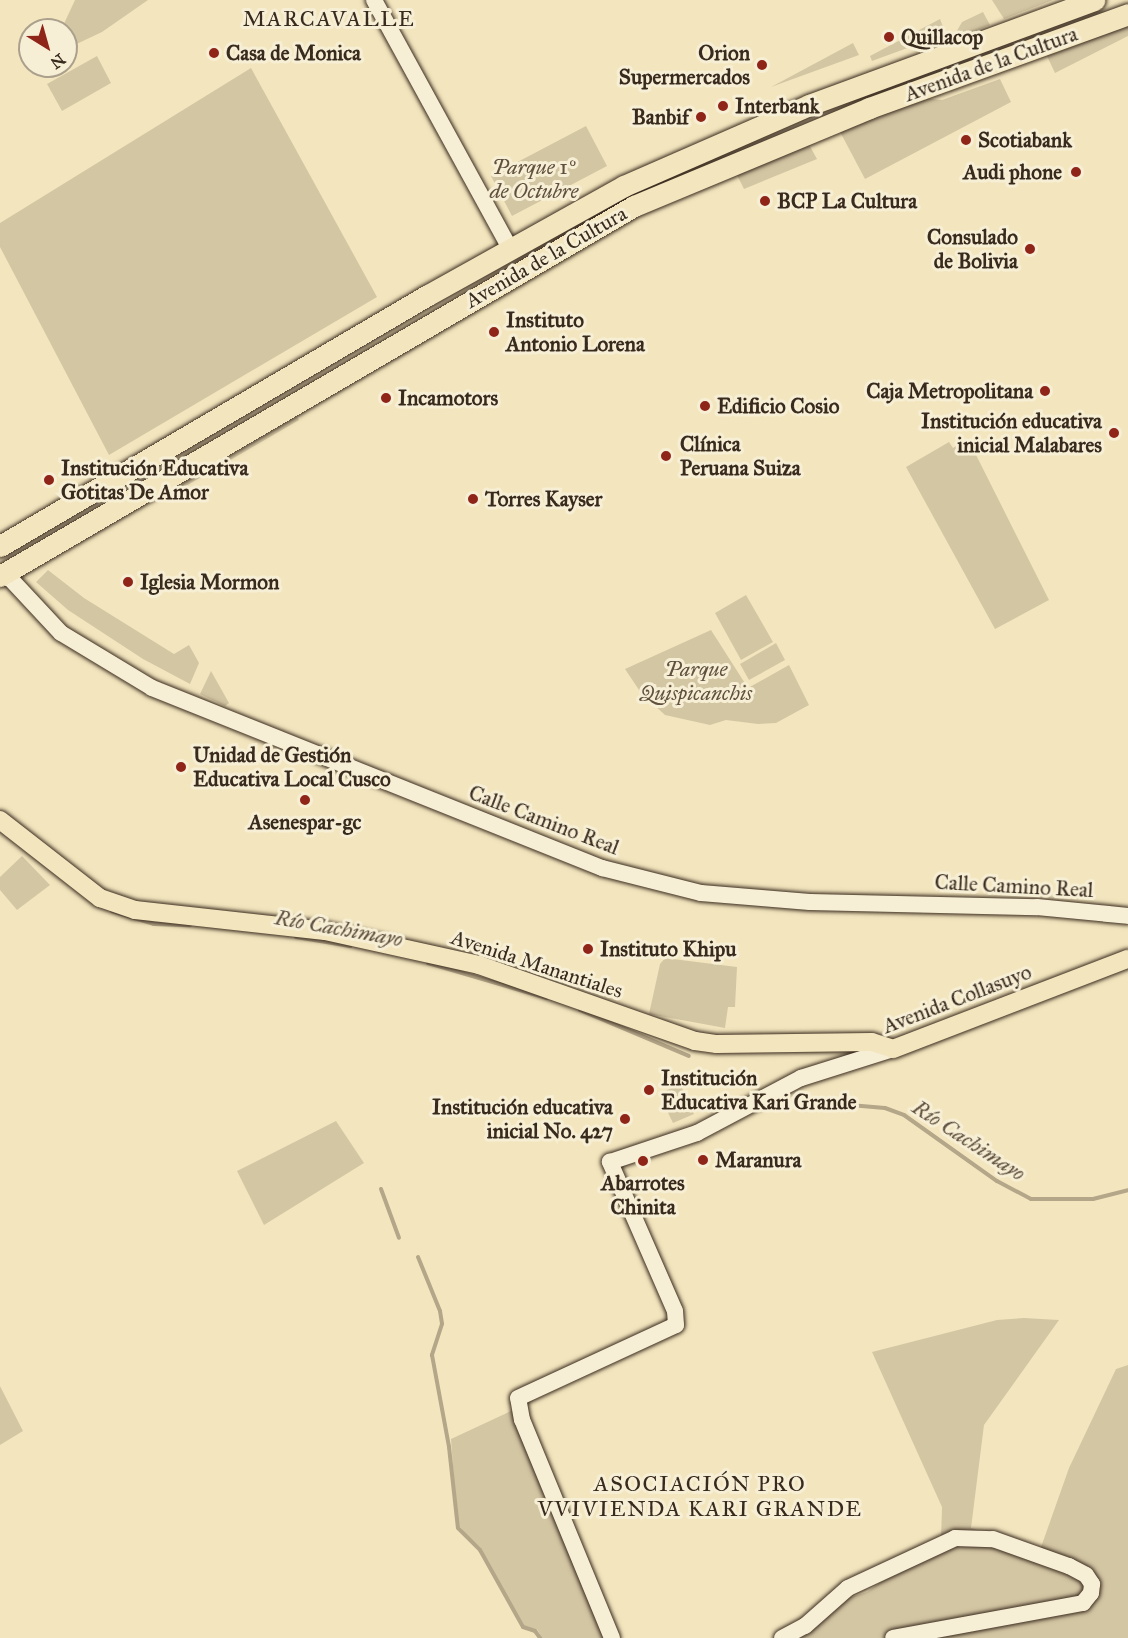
<!DOCTYPE html>
<meta charset="utf-8">
<style>
body{margin:0}
#map{position:relative;width:1128px;height:1638px;overflow:hidden;background:#f3e6be;font-family:"IM FELL Great Primer",serif}
div>[style]{position:absolute}
[style*='--x']{left:calc(var(--x)*1px);top:calc(var(--y)*1px);width:calc(var(--w)*1px);rotate:calc(var(--a)*1deg)}
.green>*{inset:0;background:#d3c6a3}
.stream>*{height:4px;margin:-2px;padding:0 2px;transform-origin:2px;border-radius:2px;background:#b4a688}
.roads{filter:drop-shadow(0 0 2px #392a1e) drop-shadow(0 0 2px #392a1e)}
.secondary>*{height:16px;margin:-8px;padding:0 8px;transform-origin:8px;border-radius:8px;background:#f7efd5}
.primary>*{height:18px;margin:-9px;padding:0 9px;transform-origin:9px;border-radius:9px;background:#f3e6be}
.highway>*{height:21px;margin:-10.5px;padding:0 10.5px;transform-origin:10.5px;border-radius:10.5px;background:#f3e6be}
.dots>*{width:16px;height:16px;translate:-50% -50%;box-sizing:border-box;border:3px solid #f7efd5;border-radius:50%}
span{translate:-50% -50%;white-space:nowrap;text-align:center;line-height:1.15;-webkit-text-stroke:6px #f7efd5;paint-order:stroke}
.poi-label{font-size:21px;color:#392a1e;font-weight:700}
.left{translate:0 -50%;text-align:left}
.right{translate:-100% -50%;text-align:right}
.street-label{font-size:21px;color:#392a1e}
.park-label{font-size:21px;color:#60513f;font-style:italic}
.neighbourhood-label{font-size:22px;color:#392a1e;letter-spacing:1.5px}
.water-label{font-size:22px;color:#5e4f3e;font-style:italic}
.north{position:absolute;left:18px;top:18px;width:60px;height:60px;box-sizing:border-box;background:#f7efd5;border:2px solid #aba08c;border-radius:50%;rotate:143deg;font-size:16px;font-weight:700;line-height:24px;text-align:center;color:#392a1e}
.north::after{content:'';display:block;margin:auto;width:21px;height:27px;background:#8f2418;clip-path:polygon(50% 0,100% 100%,50% 72%,0 100%)}
</style>
<div id="map">
<div class="green">
<i style="clip-path:polygon(75px 0,148px 0,102px 32px,66px 49px,66px 30px,61px 30px)"></i>
<i style="clip-path:polygon(992px 0,1053px 0,1004px 19px)"></i>
<i style="clip-path:polygon(983px 12px,990px 25px,945px 42px,935px 38px,872px 61px,870px 56px,940px 19px,945px 32px,954px 36px,962px 22px)"></i>
<i style="clip-path:polygon(1128px 26px,1128px 36px,1055px 73px,1047px 56px)"></i>
<i style="clip-path:polygon(853px 43px,859px 55px,771px 87px)"></i>
<i style="clip-path:polygon(97px 56px,111px 83px,62px 111px,47px 84px)"></i>
<i style="clip-path:polygon(251px 68px,377px 297px,109px 455px,0 247px,0 223px)"></i>
<i style="clip-path:polygon(1000px 79px,1011px 102px,865px 179px,838px 128px,924px 98px,942px 100px)"></i>
<i style="clip-path:polygon(586px 126px,607px 166px,512px 216px,491px 176px)"></i>
<i style="clip-path:polygon(807px 141px,817px 159px,744px 189px,735px 171px)"></i>
<i style="clip-path:polygon(297px 417px,299px 420px,160px 501px,158px 498px)"></i>
<i style="clip-path:polygon(968px 439px,1049px 600px,995px 629px,906px 467px,949px 442px,953px 448px)"></i>
<i style="clip-path:polygon(48px 570px,84px 598px,174px 654px,189px 645px,199px 663px,190px 684px,143px 659px,68px 610px,36px 582px)"></i>
<i style="clip-path:polygon(746px 595px,773px 642px,741px 660px,715px 613px)"></i>
<i style="clip-path:polygon(711px 630px,748px 688px,789px 665px,809px 705px,776px 723px,758px 724px,726px 720px,710px 725px,665px 715px,641px 693px,625px 669px)"></i>
<i style="clip-path:polygon(776px 643px,785px 660px,749px 680px,740px 664px)"></i>
<i style="clip-path:polygon(211px 671px,229px 703px,225px 706px,200px 694px)"></i>
<i style="clip-path:polygon(22px 856px,50px 885px,17px 910px,0 890px,0 877px)"></i>
<i style="clip-path:polygon(665px 958px,737px 967px,735px 1007px,728px 1007px,725px 1028px,649px 1014px,660px 964px)"></i>
<i style="clip-path:polygon(680px 1084px,694px 1114px,673px 1123px,659px 1094px)"></i>
<i style="clip-path:polygon(336px 1121px,364px 1163px,264px 1225px,237px 1171px)"></i>
<i style="clip-path:polygon(1024px 1318px,1059px 1320px,984px 1425px,971px 1528px,1040px 1550px,1069px 1468px,1116px 1369px,1128px 1365px,1128px 1638px,794px 1638px,832px 1603px,867px 1592px,941px 1539px,942px 1507px,872px 1352px,997px 1320px)"></i>
<i style="clip-path:polygon(0 1386px,23px 1431px,0 1445px)"></i>
<i style="clip-path:polygon(513px 1410px,605px 1638px,542px 1638px,537px 1629px,526px 1628px,480px 1551px,457px 1523px,451px 1439px)"></i>
</div>
<div class="stream">
<i style="--x:112;--y:911;--w:44;--a:17.2"></i>
<i style="--x:154;--y:924;--w:36;--a:2"></i>
<i style="--x:296;--y:937;--w:55;--a:9.5"></i>
<i style="--x:428;--y:963;--w:124;--a:16.4"></i>
<i style="--x:580;--y:1010;--w:118;--a:22.9"></i>
<i style="--x:827;--y:1103;--w:58;--a:4.9"></i>
<i style="--x:885;--y:1108;--w:20;--a:20"></i>
<i style="--x:904;--y:1115;--w:114;--a:35.4"></i>
<i style="--x:997;--y:1181;--w:38;--a:28"></i>
<i style="--x:1031;--y:1199;--w:62;--a:0"></i>
<i style="--x:1093;--y:1199;--w:36;--a:-14"></i>
<i style="--x:381;--y:1189;--w:52;--a:69.8"></i>
<i style="--x:418;--y:1257;--w:58;--a:67.8"></i>
<i style="--x:440;--y:1311;--w:13;--a:81"></i>
<i style="--x:442;--y:1324;--w:33;--a:108"></i>
<i style="--x:432;--y:1355;--w:94;--a:79.5"></i>
<i style="--x:449;--y:1447;--w:81;--a:83.7"></i>
<i style="--x:458;--y:1528;--w:31;--a:45"></i>
<i style="--x:480;--y:1550;--w:88;--a:60.8"></i>
<i style="--x:523;--y:1627;--w:13;--a:18"></i>
<i style="--x:535;--y:1631;--w:9;--a:54"></i>
</div>
<div class="roads">
<div class="secondary">
<i style="--x:374;--y:0;--w:283;--a:61.3"></i>
<i style="--x:5;--y:573;--w:82;--a:47"></i>
<i style="--x:61;--y:633;--w:106;--a:31.1"></i>
<i style="--x:152;--y:688;--w:485;--a:21.8"></i>
<i style="--x:602;--y:868;--w:102;--a:14.2"></i>
<i style="--x:701;--y:893;--w:109;--a:4.7"></i>
<i style="--x:810;--y:902;--w:227;--a:1.3"></i>
<i style="--x:1037;--y:907;--w:91;--a:5.6"></i>
<i style="--x:612;--y:1638;--w:236;--a:-112.4"></i>
<i style="--x:522;--y:1420;--w:22;--a:-100"></i>
<i style="--x:518;--y:1398;--w:174;--a:-24.8"></i>
<i style="--x:676;--y:1325;--w:14;--a:-94"></i>
<i style="--x:675;--y:1311;--w:163;--a:-113.6"></i>
<i style="--x:610;--y:1162;--w:92;--a:-18.4"></i>
<i style="--x:697;--y:1133;--w:118;--a:-27.9"></i>
<i style="--x:801;--y:1078;--w:96;--a:-17.5"></i>
<i style="--x:782;--y:1638;--w:26;--a:-28"></i>
<i style="--x:805;--y:1626;--w:57;--a:-41.5"></i>
<i style="--x:848;--y:1588;--w:118;--a:-25"></i>
<i style="--x:955;--y:1538;--w:38;--a:2"></i>
<i style="--x:993;--y:1539;--w:81;--a:19.6"></i>
<i style="--x:1069;--y:1566;--w:19;--a:28"></i>
<i style="--x:1086;--y:1575;--w:11;--a:56"></i>
<i style="--x:1092;--y:1584;--w:9;--a:96"></i>
<i style="--x:1091;--y:1593;--w:13;--a:129"></i>
<i style="--x:1083;--y:1603;--w:193;--a:169.6"></i>
</div>
<div class="primary">
<i style="--x:0;--y:820;--w:127;--a:38"></i>
<i style="--x:100;--y:898;--w:37;--a:19"></i>
<i style="--x:135;--y:910;--w:191;--a:6.3"></i>
<i style="--x:325;--y:931;--w:158;--a:12.4"></i>
<i style="--x:479;--y:965;--w:229;--a:19.4"></i>
<i style="--x:695;--y:1041;--w:22;--a:8"></i>
<i style="--x:717;--y:1044;--w:155;--a:-0.7"></i>
<i style="--x:872;--y:1042;--w:22;--a:18"></i>
<i style="--x:893;--y:1049;--w:252;--a:-21"></i>
</div>
<div class="highway">
<i style="--x:0;--y:546;--w:496;--a:-30.4"></i>
<i style="--x:428;--y:295;--w:224;--a:-29.1"></i>
<i style="--x:624;--y:186;--w:202;--a:-23.6"></i>
<i style="--x:809;--y:105;--w:304;--a:-20.2"></i>
<i style="--x:0;--y:576;--w:734;--a:-30.27"></i>
<i style="--x:634;--y:206;--w:255;--a:-22.6"></i>
<i style="--x:869;--y:108;--w:276;--a:-19.9"></i>
</div>
</div>
<div class="dots">
<i style="left:889px;top:37px;background:#8f2418"></i>
<i style="left:214px;top:53px;background:#8f2418"></i>
<i style="left:762px;top:65px;background:#8f2418"></i>
<i style="left:723px;top:106px;background:#8f2418"></i>
<i style="left:701px;top:117px;background:#8f2418"></i>
<i style="left:966px;top:140px;background:#8f2418"></i>
<i style="left:1076px;top:172px;background:#8f2418"></i>
<i style="left:765px;top:201px;background:#8f2418"></i>
<i style="left:1030px;top:249px;background:#8f2418"></i>
<i style="left:494px;top:332px;background:#8f2418"></i>
<i style="left:1045px;top:391px;background:#8f2418"></i>
<i style="left:386px;top:398px;background:#8f2418"></i>
<i style="left:705px;top:406px;background:#8f2418"></i>
<i style="left:1114px;top:433px;background:#8f2418"></i>
<i style="left:666px;top:456px;background:#8f2418"></i>
<i style="left:49px;top:480px;background:#8f2418"></i>
<i style="left:473px;top:499px;background:#8f2418"></i>
<i style="left:128px;top:582px;background:#8f2418"></i>
<i style="left:181px;top:767px;background:#8f2418"></i>
<i style="left:305px;top:800px;background:#8f2418"></i>
<i style="left:588px;top:949px;background:#8f2418"></i>
<i style="left:649px;top:1090px;background:#8f2418"></i>
<i style="left:625px;top:1119px;background:#8f2418"></i>
<i style="left:703px;top:1160px;background:#8f2418"></i>
<i style="left:643px;top:1161px;background:#8f2418"></i>
</div>
<div class="poi-label">
<span class="left" style="left:901px;top:37px">Quillacop</span>
<span class="left" style="left:226px;top:53px">Casa de Monica</span>
<span class="right" style="left:750px;top:65px">Orion<br>Supermercados</span>
<span class="left" style="left:735px;top:106px">Interbank</span>
<span class="right" style="left:689px;top:117px">Banbif</span>
<span class="left" style="left:978px;top:140px">Scotiabank</span>
<span class="right" style="left:1062px;top:172px">Audi phone</span>
<span class="left" style="left:777px;top:201px">BCP La Cultura</span>
<span class="right" style="left:1018px;top:249px">Consulado<br>de Bolivia</span>
<span class="left" style="left:506px;top:332px">Instituto<br>Antonio Lorena</span>
<span class="right" style="left:1033px;top:391px">Caja Metropolitana</span>
<span class="left" style="left:398px;top:398px">Incamotors</span>
<span class="left" style="left:717px;top:406px">Edificio Cosio</span>
<span class="right" style="left:1102px;top:433px">Institución educativa<br>inicial Malabares</span>
<span class="left" style="left:680px;top:456px">Clínica<br>Peruana Suiza</span>
<span class="left" style="left:61px;top:480px">Institución Educativa<br>Gotitas De Amor</span>
<span class="left" style="left:485px;top:499px">Torres Kayser</span>
<span class="left" style="left:140px;top:582px">Iglesia Mormon</span>
<span class="left" style="left:193px;top:767px">Unidad de Gestión<br>Educativa Local Cusco</span>
<span style="left:305px;top:822px">Asenespar-gc</span>
<span class="left" style="left:600px;top:949px">Instituto Khipu</span>
<span class="left" style="left:661px;top:1090px">Institución<br>Educativa Kari Grande</span>
<span class="right" style="left:613px;top:1119px">Institución educativa<br>inicial No. 427</span>
<span class="left" style="left:715px;top:1160px">Maranura</span>
<span style="left:643px;top:1195px">Abarrotes<br>Chinita</span>
</div>
<div class="street-label">
<span style="left:991px;top:64px;rotate:-20deg">Avenida de la Cultura</span>
<span style="left:546px;top:257px;rotate:-30deg">Avenida de la Cultura</span>
<span style="left:544px;top:820px;rotate:21deg">Calle Camino Real</span>
<span style="left:1014px;top:886px;rotate:3deg">Calle Camino Real</span>
<span style="left:537px;top:964px;rotate:18deg">Avenida Manantiales</span>
<span style="left:957px;top:999px;rotate:-21deg">Avenida Collasuyo</span>
</div>
<div class="park-label">
<span style="left:534px;top:179px">Parque 1º<br>de Octubre</span>
<span style="left:696px;top:681px">Parque<br>Quispicanchis</span>
</div>
<div class="neighbourhood-label">
<span style="left:329px;top:19px">MARCAVALLE</span>
<span style="left:700px;top:1496px">ASOCIACIÓN PRO<br>VVIVIENDA KARI GRANDE</span>
</div>
<div class="water-label">
<span style="left:339px;top:928px;rotate:10deg">Río Cachimayo</span>
<span style="left:969px;top:1140px;rotate:33deg">Río Cachimayo</span>
</div>
<div class="north">N</div>
</div>
